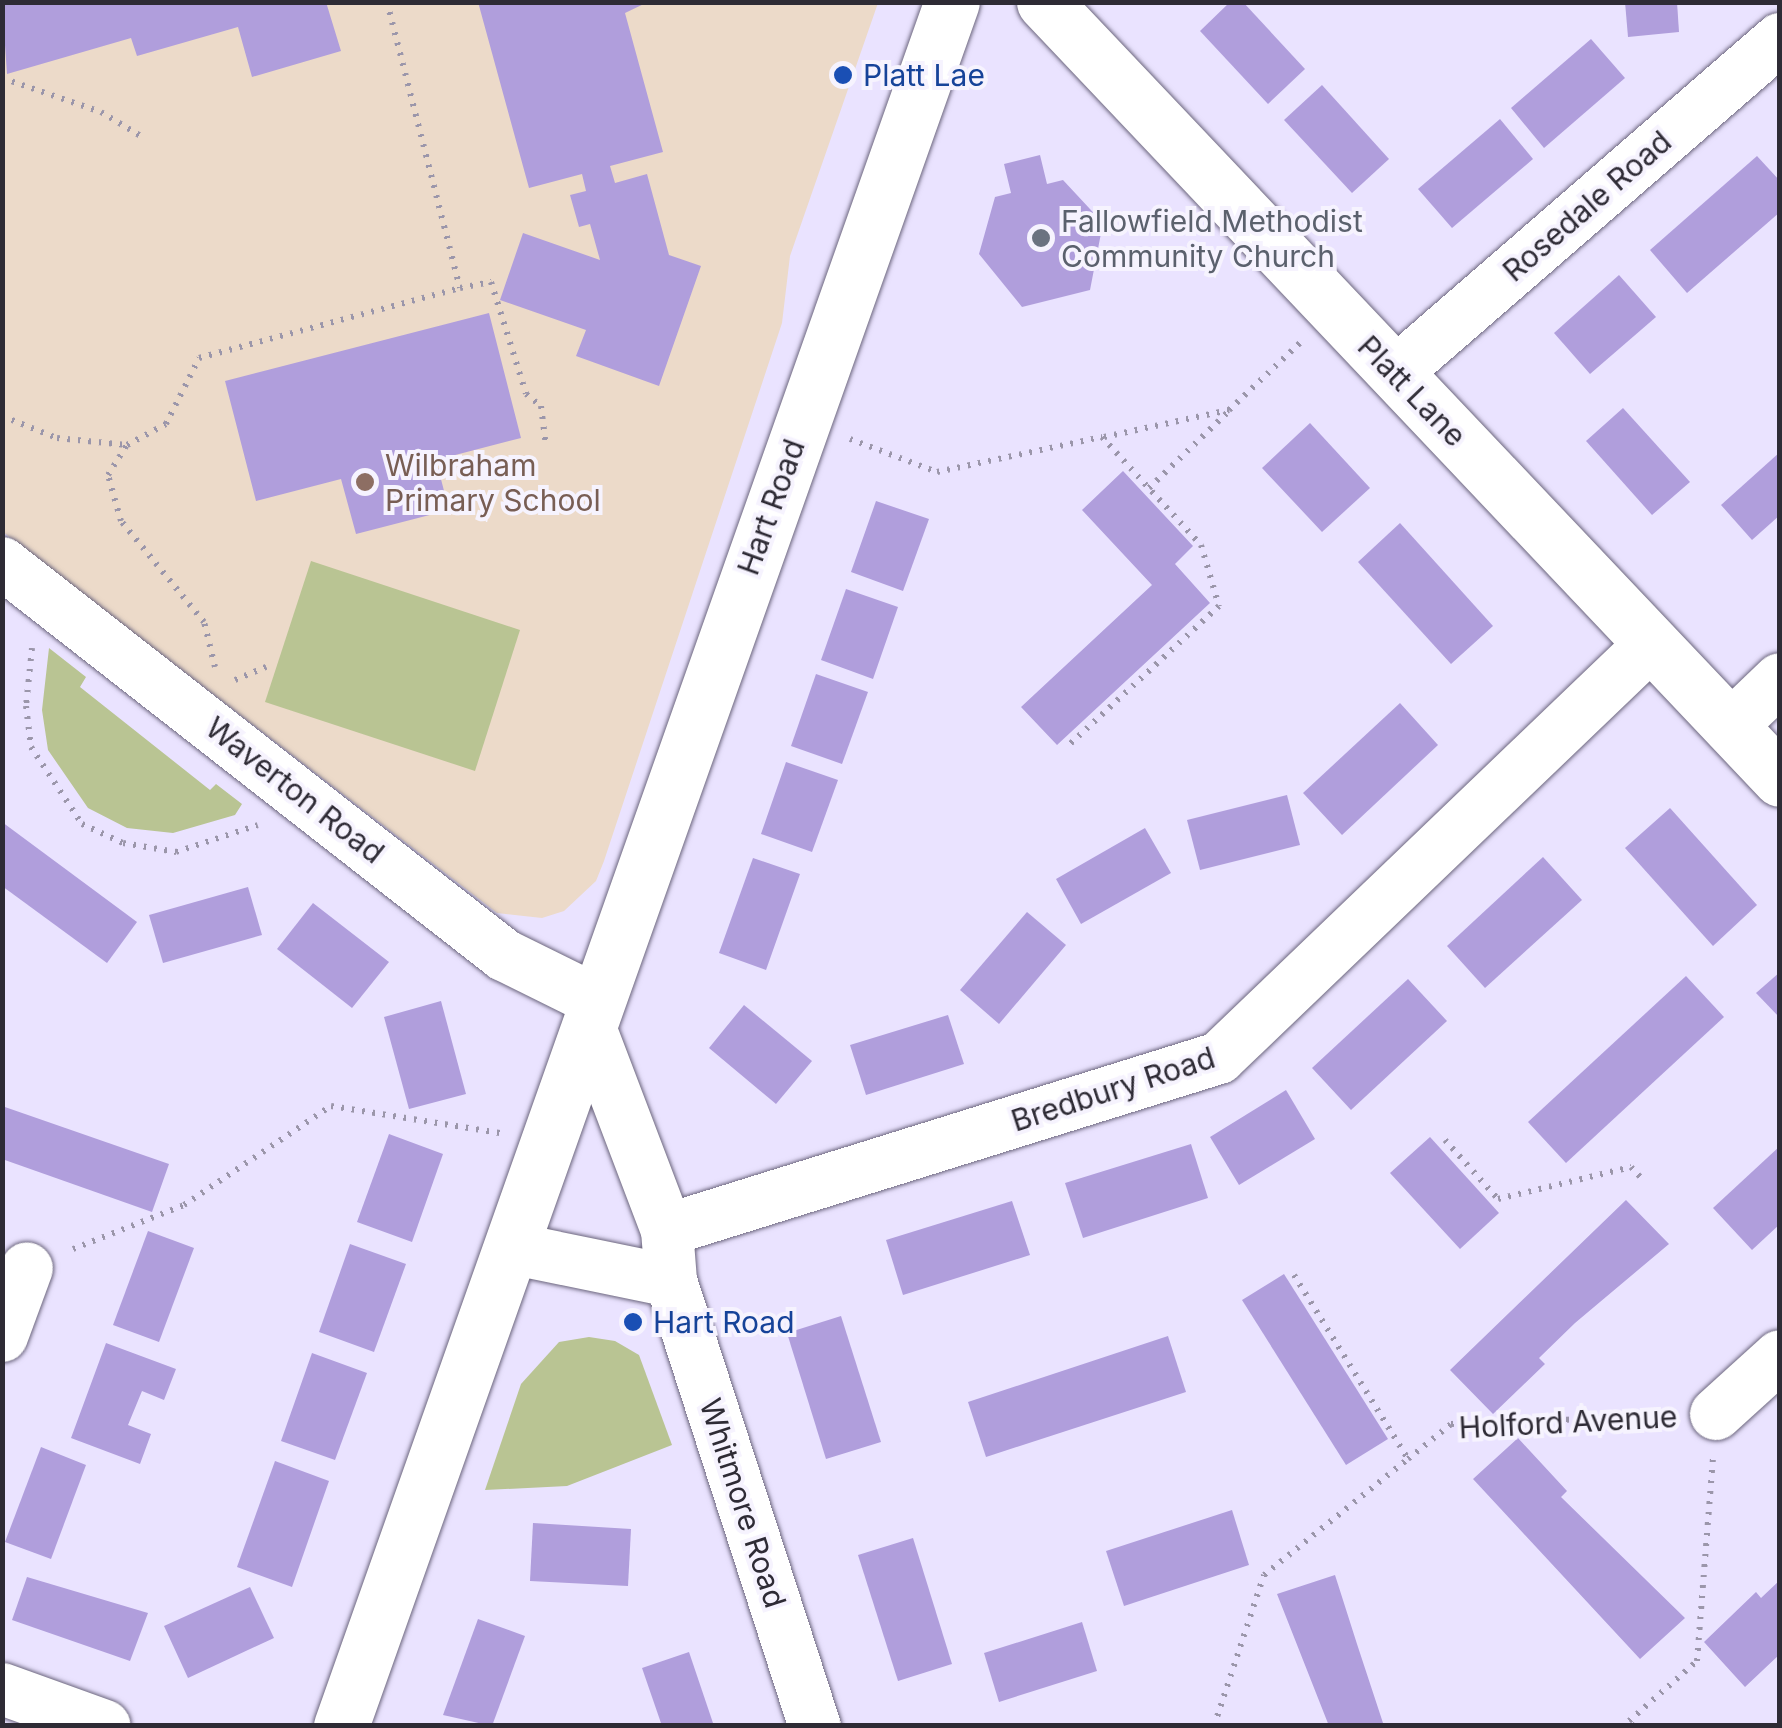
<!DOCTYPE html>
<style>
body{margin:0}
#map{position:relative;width:1782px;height:1728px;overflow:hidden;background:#eae3ff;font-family:Inter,sans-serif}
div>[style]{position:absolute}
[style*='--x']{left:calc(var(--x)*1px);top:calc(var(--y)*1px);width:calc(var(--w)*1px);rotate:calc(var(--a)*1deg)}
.education>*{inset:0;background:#ecdac9}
.green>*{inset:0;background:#b9c493}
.building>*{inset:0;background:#b09edc}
.path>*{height:6px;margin-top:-3px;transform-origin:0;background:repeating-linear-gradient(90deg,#9b96aa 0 2.5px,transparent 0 10.5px)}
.roads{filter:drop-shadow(0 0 2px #6c667e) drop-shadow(0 0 2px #6c667e)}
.street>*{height:52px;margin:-26px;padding:0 26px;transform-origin:26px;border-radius:26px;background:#fff}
.secondary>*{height:55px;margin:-27.5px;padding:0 27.5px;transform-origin:27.5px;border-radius:27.5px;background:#fff}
.dots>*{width:28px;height:28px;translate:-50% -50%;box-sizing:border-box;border:5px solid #f6f3fe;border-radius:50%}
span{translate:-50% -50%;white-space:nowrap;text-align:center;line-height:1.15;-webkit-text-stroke:8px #f6f3fe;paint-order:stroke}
.transit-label{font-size:30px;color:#164399}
.left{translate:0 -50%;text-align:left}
.street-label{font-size:30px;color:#2e2b35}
.worship-label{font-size:30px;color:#5b616d}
.education-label{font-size:30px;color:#785e54}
.frame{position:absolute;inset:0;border:5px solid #2e2b35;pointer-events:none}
</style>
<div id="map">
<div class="education">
<i style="clip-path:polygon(2px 3px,878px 3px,790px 256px,782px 323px,604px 861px,596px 881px,564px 911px,542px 918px,497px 913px,3px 532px)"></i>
</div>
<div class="green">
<i style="clip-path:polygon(311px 561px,520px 630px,475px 771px,265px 702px)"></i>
<i style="clip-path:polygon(49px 648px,86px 677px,80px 687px,210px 790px,216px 784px,242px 804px,235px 815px,173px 833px,127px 828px,88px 808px,48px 750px,42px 710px)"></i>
<i style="clip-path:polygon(589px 1337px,615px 1341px,639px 1355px,672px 1445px,567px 1486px,485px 1490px,521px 1384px,559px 1342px)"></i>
</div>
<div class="building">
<i style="clip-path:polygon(2px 2px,326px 2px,341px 51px,252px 77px,238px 27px,137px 56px,131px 38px,7px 74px)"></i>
<i style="clip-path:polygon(478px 2px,648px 2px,625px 13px,663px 152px,610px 166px,615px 183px,647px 174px,669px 255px,701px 266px,659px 386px,576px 356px,586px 330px,500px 300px,523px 233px,600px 260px,590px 224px,579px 227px,570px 195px,586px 191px,582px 174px,529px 188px)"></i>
<i style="clip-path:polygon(1230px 2px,1243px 2px,1305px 69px,1268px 104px,1200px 31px)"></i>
<i style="clip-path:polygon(1625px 2px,1677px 2px,1679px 32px,1628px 37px)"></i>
<i style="clip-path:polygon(1591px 39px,1625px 78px,1544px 148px,1511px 108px)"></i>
<i style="clip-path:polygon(1322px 85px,1389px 159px,1352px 193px,1284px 120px)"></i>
<i style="clip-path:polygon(1500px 119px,1533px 159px,1452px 228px,1418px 189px)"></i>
<i style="clip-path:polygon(1040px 155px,1047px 184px,1063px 180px,1103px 223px,1090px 290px,1022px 307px,979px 254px,995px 197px,1011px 193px,1004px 164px)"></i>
<i style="clip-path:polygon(1757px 156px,1780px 181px,1780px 212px,1687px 293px,1650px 250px)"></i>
<i style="clip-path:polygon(1619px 275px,1656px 317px,1590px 374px,1554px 333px)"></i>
<i style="clip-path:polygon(489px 313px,521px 438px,436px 460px,449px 510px,356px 534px,341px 479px,256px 501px,225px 381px)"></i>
<i style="clip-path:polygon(1623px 408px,1690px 482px,1652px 515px,1586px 441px)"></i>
<i style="clip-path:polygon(1310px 423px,1370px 488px,1322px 532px,1262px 468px)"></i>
<i style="clip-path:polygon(1780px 452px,1780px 515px,1752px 540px,1721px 505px)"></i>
<i style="clip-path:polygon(1123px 471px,1193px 546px,1175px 564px,1210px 603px,1057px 745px,1021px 707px,1152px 585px,1082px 510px)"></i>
<i style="clip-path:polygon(876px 501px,929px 519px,903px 591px,851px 572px)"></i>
<i style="clip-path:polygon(1400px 523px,1493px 626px,1451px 664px,1358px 562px)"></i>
<i style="clip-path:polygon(846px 589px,898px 607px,873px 679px,821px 660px)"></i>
<i style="clip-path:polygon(816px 674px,868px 692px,842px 764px,791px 746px)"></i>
<i style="clip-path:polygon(1400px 703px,1438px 745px,1342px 835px,1303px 793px)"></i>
<i style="clip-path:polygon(786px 762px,838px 780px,812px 852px,761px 834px)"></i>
<i style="clip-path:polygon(1287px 795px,1300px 845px,1200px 870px,1187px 820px)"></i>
<i style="clip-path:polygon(1670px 808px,1757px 905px,1713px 946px,1625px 848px)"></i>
<i style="clip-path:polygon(2px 822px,137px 922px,107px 963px,2px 886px)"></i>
<i style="clip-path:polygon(1145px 828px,1171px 873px,1081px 924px,1056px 879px)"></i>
<i style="clip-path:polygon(1543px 857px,1582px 900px,1485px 988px,1447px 946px)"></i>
<i style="clip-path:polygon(753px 858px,800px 874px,766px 970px,719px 953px)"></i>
<i style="clip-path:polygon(248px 887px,262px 935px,163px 963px,149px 915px)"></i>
<i style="clip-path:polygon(313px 903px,389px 962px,352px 1008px,277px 949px)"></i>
<i style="clip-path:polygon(1027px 912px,1066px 945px,999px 1024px,960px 990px)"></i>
<i style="clip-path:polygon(1780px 972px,1780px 1018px,1756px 993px)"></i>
<i style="clip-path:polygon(1686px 976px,1724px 1017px,1566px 1163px,1528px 1122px)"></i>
<i style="clip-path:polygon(1408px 979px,1447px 1021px,1351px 1110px,1312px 1068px)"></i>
<i style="clip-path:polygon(441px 1001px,466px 1094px,409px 1109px,384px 1017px)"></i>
<i style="clip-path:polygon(744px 1005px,812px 1061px,776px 1104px,709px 1048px)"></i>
<i style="clip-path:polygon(948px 1015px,964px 1064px,866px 1095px,850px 1045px)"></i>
<i style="clip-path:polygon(1286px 1090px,1315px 1139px,1239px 1185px,1210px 1137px)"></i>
<i style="clip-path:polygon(2px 1106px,169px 1164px,152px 1212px,2px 1159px)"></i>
<i style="clip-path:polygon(389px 1134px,443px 1154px,412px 1242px,357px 1222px)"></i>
<i style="clip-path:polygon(1430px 1137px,1499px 1213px,1460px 1249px,1390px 1173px)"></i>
<i style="clip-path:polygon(1191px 1144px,1208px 1198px,1083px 1238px,1065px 1183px)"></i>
<i style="clip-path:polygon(1780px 1146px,1780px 1224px,1752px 1250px,1713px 1208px)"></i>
<i style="clip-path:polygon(1626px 1200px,1669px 1244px,1575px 1323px,1539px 1358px,1545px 1364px,1493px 1414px,1450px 1370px)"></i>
<i style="clip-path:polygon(1012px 1201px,1030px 1255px,903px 1295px,886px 1240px)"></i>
<i style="clip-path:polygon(148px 1231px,194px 1248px,159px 1342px,113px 1325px)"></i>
<i style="clip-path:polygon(350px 1244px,406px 1264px,374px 1352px,319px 1332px)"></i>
<i style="clip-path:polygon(1284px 1274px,1388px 1439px,1346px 1465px,1242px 1300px)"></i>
<i style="clip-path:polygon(841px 1316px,881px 1442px,826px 1459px,787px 1333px)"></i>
<i style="clip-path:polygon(1168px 1336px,1186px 1392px,986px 1457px,968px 1402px)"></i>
<i style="clip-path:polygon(106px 1343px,176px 1369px,164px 1400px,142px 1391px,128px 1425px,151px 1434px,140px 1464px,71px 1438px)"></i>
<i style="clip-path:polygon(312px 1353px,367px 1373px,335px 1460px,281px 1441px)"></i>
<i style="clip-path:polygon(1518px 1438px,1567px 1491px,1561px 1497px,1685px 1618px,1640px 1659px,1473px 1479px)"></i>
<i style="clip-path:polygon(41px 1447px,86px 1465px,51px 1559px,5px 1542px)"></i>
<i style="clip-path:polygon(275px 1461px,329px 1481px,292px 1587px,237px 1567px)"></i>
<i style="clip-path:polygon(1232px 1510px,1249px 1565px,1124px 1606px,1106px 1551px)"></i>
<i style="clip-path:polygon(533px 1523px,631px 1529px,628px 1586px,530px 1581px)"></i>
<i style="clip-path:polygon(913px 1538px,952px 1664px,898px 1681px,858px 1555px)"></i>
<i style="clip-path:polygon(1335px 1575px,1357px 1644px,1384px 1726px,1329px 1726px,1277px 1594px)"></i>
<i style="clip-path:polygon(27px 1577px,148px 1613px,130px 1661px,12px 1620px)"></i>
<i style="clip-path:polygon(1780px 1580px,1780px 1654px,1745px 1687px,1704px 1642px,1756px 1592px,1761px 1598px)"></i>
<i style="clip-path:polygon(250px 1587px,274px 1638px,188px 1678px,164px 1626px)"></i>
<i style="clip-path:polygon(478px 1619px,525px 1636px,492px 1726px,443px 1715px)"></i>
<i style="clip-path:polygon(1082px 1622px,1097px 1671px,999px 1702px,984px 1653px)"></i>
<i style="clip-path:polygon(689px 1652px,714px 1726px,662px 1726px,642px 1668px)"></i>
</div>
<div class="path">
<i style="--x:387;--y:2;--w:295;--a:75.7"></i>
<i style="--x:460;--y:288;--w:32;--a:-11"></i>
<i style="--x:491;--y:282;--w:117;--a:72.6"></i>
<i style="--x:526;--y:394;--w:19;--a:39"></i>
<i style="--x:541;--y:406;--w:39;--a:83"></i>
<i style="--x:2;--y:78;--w:105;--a:19"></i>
<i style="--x:101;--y:112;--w:50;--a:31.2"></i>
<i style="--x:2;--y:416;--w:59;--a:21.8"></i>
<i style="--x:57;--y:438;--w:70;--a:5.7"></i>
<i style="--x:1104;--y:437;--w:128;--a:-12.2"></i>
<i style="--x:1229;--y:410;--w:99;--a:-43.4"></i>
<i style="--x:850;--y:439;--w:93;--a:20.8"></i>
<i style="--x:937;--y:472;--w:169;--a:-12"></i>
<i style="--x:1102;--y:437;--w:147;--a:47.5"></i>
<i style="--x:1201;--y:545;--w:64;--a:73.6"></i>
<i style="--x:1219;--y:606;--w:206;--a:137.2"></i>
<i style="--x:1149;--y:488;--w:111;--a:-43.9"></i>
<i style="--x:32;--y:648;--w:58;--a:95.9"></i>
<i style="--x:26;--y:706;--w:41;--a:83"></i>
<i style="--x:31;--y:747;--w:92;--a:56.5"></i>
<i style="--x:82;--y:824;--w:45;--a:24.9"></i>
<i style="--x:123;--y:843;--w:54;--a:9.6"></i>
<i style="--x:176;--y:852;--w:86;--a:-18.2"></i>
<i style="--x:215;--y:667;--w:46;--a:-103.7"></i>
<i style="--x:204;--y:622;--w:131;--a:-129.4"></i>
<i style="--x:121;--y:521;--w:48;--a:-105.8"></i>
<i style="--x:108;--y:475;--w:36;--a:-58"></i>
<i style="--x:127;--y:445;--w:44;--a:-28.3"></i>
<i style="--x:166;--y:424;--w:74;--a:-63.4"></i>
<i style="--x:199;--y:358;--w:270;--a:-15"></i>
<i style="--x:235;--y:680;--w:34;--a:-23"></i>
<i style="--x:1445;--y:1140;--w:79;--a:48.1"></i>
<i style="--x:1498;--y:1199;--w:137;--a:-13.5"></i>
<i style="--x:1631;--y:1167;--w:16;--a:47"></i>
<i style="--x:73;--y:1249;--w:119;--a:-21.6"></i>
<i style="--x:184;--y:1205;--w:177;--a:-34"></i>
<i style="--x:331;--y:1106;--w:171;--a:9.1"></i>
<i style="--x:1294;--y:1275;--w:216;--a:58.2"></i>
<i style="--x:1408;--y:1459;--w:55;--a:-39.1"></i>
<i style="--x:1451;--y:1424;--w:218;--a:-2.1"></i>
<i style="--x:1214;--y:1726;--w:159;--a:-71.7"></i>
<i style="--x:1264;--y:1575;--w:185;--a:-38.9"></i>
<i style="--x:1633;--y:1726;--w:6;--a:-129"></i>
<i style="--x:1629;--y:1721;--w:91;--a:-41.4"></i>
<i style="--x:1697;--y:1661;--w:203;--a:-85.5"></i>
</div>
<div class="roads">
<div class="street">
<i style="--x:1395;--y:373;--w:510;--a:-40.94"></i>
<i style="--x:2;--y:563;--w:637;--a:37.99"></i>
<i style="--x:504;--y:955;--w:104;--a:26.3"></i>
<i style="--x:1730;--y:727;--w:69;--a:-43.8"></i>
<i style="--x:589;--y:1025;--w:219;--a:69.2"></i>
<i style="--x:667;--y:1230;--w:51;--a:85.5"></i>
<i style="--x:671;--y:1281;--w:468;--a:72.1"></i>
<i style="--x:667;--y:1230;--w:578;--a:-17.31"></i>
<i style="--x:1219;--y:1058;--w:598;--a:-43.78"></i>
<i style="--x:515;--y:1249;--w:159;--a:11.6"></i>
<i style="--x:2;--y:1336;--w:72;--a:-69.8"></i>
<i style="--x:1716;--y:1414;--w:86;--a:-42.2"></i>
<i style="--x:2;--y:1689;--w:109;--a:19.8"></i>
</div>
<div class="secondary">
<i style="--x:1044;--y:2;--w:1070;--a:46.55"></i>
<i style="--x:341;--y:1726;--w:1829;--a:-70.49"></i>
</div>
</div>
<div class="dots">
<i style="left:843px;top:75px;background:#1a4fb4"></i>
<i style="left:1041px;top:238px;background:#6b7280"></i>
<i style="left:365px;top:482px;background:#8d6e63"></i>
<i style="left:633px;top:1322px;background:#1a4fb4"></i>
</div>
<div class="transit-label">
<span class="left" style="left:863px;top:75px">Platt Lae</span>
<span class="left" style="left:653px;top:1322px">Hart Road</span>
</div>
<div class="street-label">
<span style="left:1587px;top:206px;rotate:-41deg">Rosedale Road</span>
<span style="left:1412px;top:391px;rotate:46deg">Platt Lane</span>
<span style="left:771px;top:507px;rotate:-70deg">Hart Road</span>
<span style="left:295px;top:790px;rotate:38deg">Waverton Road</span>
<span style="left:1113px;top:1089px;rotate:-18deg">Bredbury Road</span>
<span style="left:1568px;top:1422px;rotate:-3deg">Holford Avenue</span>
<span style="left:743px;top:1503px;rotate:72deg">Whitmore Road</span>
</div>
<div class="worship-label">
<span class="left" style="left:1061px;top:238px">Fallowfield Methodist<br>Community Church</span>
</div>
<div class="education-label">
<span class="left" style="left:385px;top:482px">Wilbraham<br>Primary School</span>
</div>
<div class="frame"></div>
</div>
